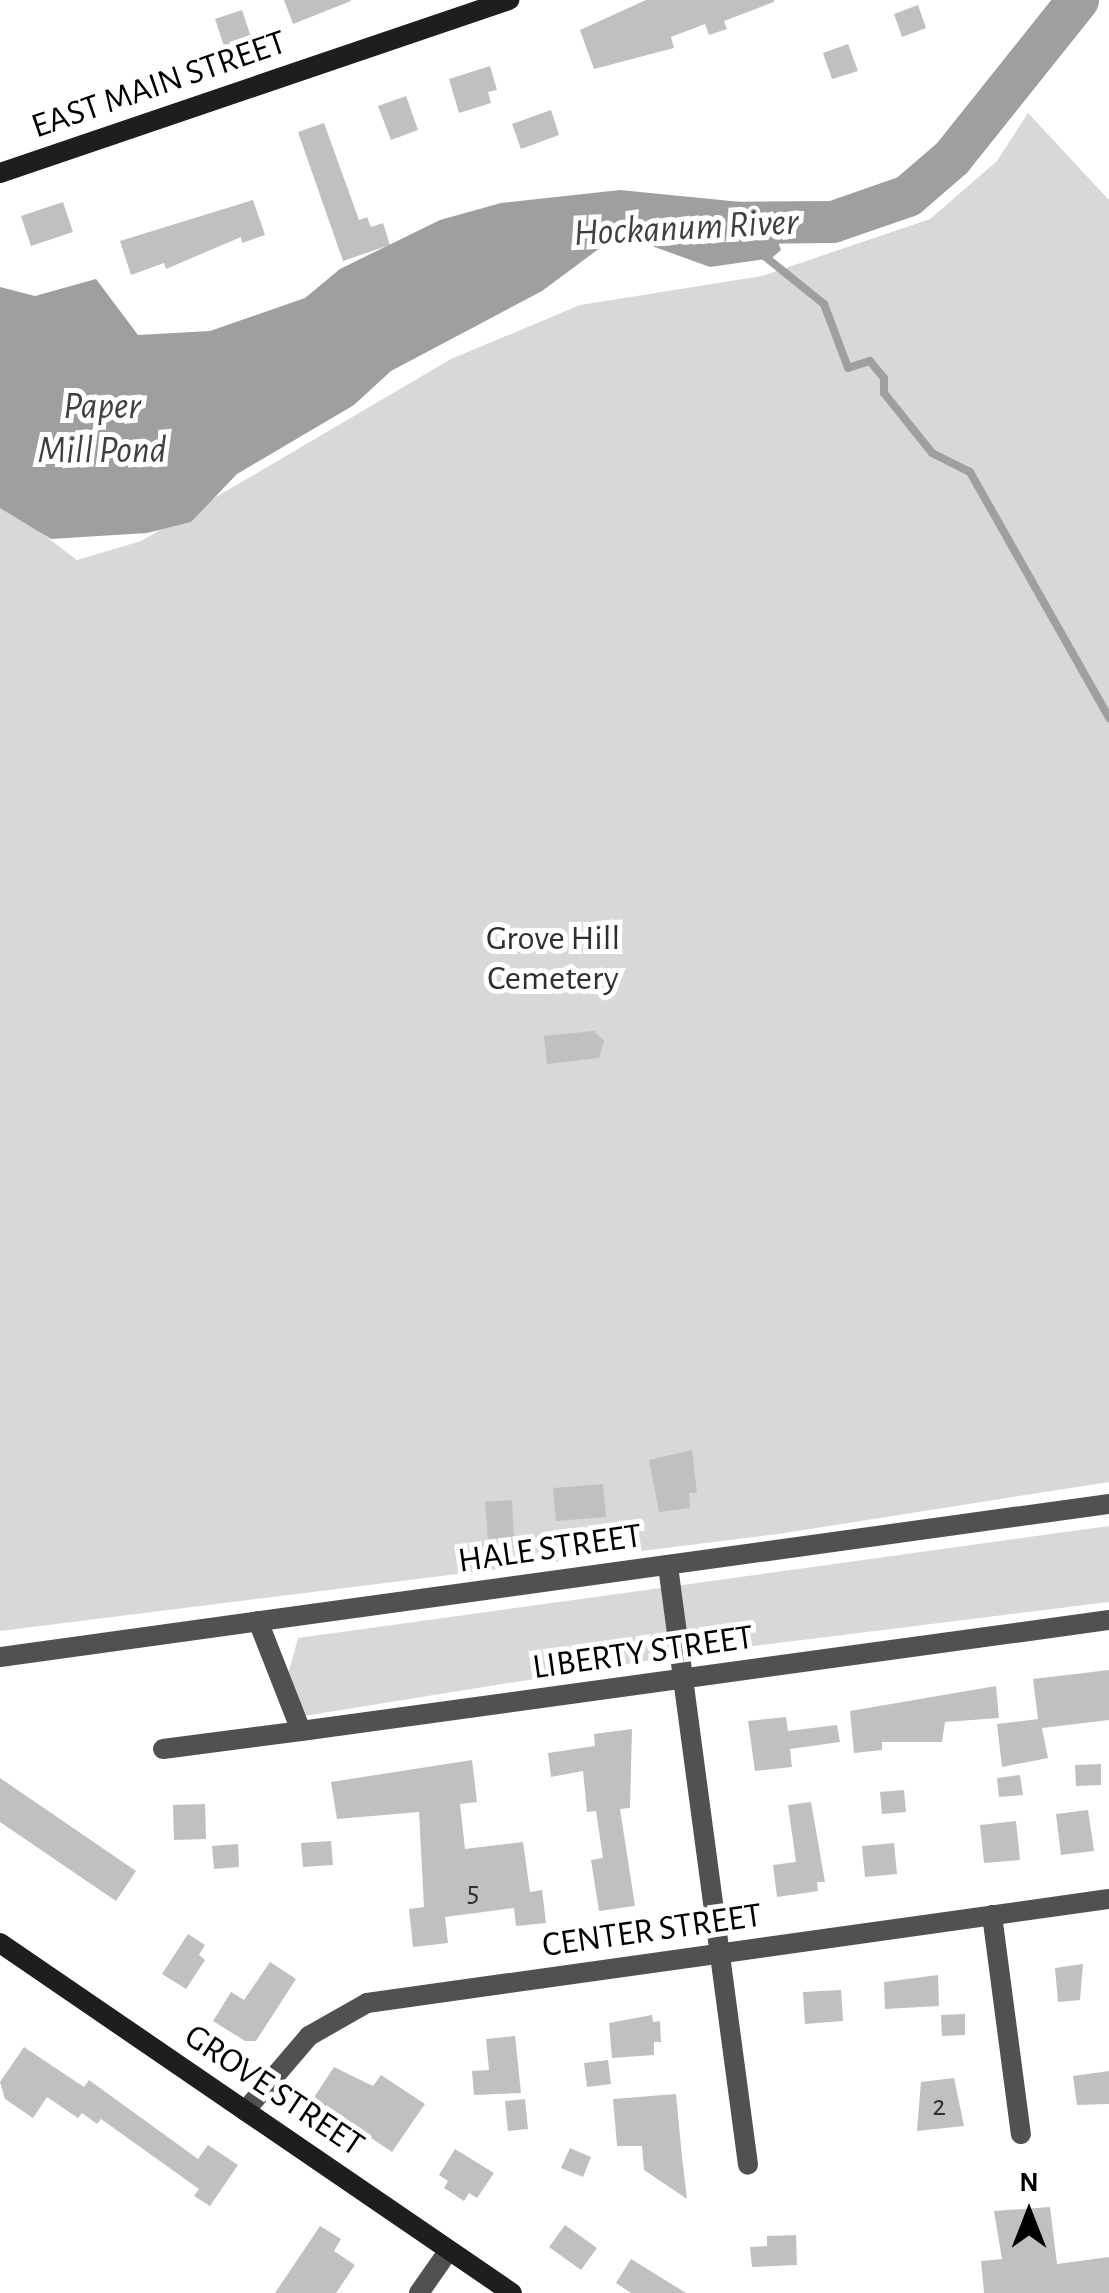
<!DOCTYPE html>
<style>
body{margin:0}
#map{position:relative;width:1109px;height:2293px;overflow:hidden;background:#fff;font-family:"Alegreya Sans",sans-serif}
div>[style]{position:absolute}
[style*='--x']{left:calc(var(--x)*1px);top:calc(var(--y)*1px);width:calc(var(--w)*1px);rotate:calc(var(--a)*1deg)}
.green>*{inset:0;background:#d8d8d8}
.water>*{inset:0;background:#9f9f9f}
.stream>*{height:8px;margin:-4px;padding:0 4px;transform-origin:4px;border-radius:4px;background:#9f9f9f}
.river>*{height:42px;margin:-21px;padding:0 21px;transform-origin:21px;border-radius:21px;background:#9f9f9f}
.building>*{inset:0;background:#c0c0c0}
.minor>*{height:20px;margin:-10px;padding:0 10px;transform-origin:10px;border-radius:10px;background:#515151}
.secondary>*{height:20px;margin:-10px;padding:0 10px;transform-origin:10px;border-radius:10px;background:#1e1e1e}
span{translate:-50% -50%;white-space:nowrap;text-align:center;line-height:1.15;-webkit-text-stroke:10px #fff;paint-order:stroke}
.number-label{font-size:30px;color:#303030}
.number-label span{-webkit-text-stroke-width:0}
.street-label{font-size:35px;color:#000}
.park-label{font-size:35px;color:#2f2f2f}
.water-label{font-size:38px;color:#404040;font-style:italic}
.north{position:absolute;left:979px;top:2163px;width:100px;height:100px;-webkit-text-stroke:8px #fff;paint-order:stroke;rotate:0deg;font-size:28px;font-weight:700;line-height:40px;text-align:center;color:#000}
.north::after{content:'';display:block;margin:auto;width:35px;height:45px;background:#000;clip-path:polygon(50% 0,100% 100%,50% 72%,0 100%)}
</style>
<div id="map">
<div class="green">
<i style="clip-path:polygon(1028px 113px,1109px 200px,1109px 1482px,778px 1534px,0 1631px,0 502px,77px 560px,141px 541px,451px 359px,580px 305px,762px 276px,930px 219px,997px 161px)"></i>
<i style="clip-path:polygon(1109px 1526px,1109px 1602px,689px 1654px,304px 1716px,286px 1682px,298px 1638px)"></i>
</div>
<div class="water">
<i style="clip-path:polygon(620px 190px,751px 203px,767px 210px,781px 250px,772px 258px,710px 267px,649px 245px,608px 242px,542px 291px,391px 371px,354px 405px,237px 474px,191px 522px,147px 533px,51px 539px,0 508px,0 287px,35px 296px,96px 279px,138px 335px,210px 331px,305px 298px,340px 269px,440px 220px,501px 203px)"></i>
</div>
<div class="stream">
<i style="--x:763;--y:255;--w:78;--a:38.8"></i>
<i style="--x:824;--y:304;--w:68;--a:69.4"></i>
<i style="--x:848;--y:368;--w:23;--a:-18"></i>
<i style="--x:870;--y:361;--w:22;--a:51"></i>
<i style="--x:884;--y:378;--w:15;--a:90"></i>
<i style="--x:884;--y:393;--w:77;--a:51.3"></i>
<i style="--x:932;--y:453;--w:42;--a:26.6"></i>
<i style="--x:970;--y:472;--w:283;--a:60.5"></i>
</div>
<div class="river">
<i style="--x:719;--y:223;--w:114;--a:-0.5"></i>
<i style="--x:833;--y:222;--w:79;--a:-19.1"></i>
<i style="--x:908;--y:196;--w:58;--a:-40.8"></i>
<i style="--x:952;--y:158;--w:202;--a:-51.4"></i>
</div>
<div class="building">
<i style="clip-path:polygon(284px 0,350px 0,351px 1px,293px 24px)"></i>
<i style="clip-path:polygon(646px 0,774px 0,774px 2px,724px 21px,727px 29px,709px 35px,705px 24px,671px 37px,674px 48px,594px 69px,580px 30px)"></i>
<i style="clip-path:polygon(918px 5px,926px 28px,902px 37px,894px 14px)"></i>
<i style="clip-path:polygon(242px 10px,252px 40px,225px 49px,215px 19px)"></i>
<i style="clip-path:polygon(848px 44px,858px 71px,832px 79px,823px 53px)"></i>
<i style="clip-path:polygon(490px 66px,497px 90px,488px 92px,491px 103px,459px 113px,449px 79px)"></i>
<i style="clip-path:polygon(406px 96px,418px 130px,391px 140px,378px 106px)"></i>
<i style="clip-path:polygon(551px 110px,559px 135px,521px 149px,512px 124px)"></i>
<i style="clip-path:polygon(324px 123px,359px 220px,367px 217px,371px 227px,383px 223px,390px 245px,343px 261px,298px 132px)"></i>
<i style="clip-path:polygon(253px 200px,265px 235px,242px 243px,241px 237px,166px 269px,164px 263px,131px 275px,120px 241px)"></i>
<i style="clip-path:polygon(63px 202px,73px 232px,31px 246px,21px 216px)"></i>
<i style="clip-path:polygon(594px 1031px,604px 1041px,599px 1058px,547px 1064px,544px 1036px)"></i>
<i style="clip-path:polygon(692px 1450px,697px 1493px,689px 1493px,690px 1508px,659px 1512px,649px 1460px)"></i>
<i style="clip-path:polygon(603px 1484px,606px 1517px,556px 1521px,553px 1488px)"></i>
<i style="clip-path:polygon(512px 1500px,514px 1537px,488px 1539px,485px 1502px)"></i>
<i style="clip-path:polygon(1109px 1670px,1109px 1720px,1042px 1728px,1048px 1758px,1002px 1767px,997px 1724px,1038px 1719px,1033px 1679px)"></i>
<i style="clip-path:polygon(996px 1686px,999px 1718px,945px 1722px,942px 1742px,882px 1742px,882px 1750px,854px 1753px,850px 1711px)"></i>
<i style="clip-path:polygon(786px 1717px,788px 1731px,837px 1725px,840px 1742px,790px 1749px,792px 1767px,755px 1771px,748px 1721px)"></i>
<i style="clip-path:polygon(632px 1729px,630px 1808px,620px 1809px,635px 1906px,599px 1911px,591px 1860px,603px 1858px,596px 1811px,587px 1812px,583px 1771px,551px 1777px,548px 1753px,595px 1746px,594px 1734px)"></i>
<i style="clip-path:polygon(472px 1760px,477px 1802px,460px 1804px,465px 1849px,523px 1842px,530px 1892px,542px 1890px,546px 1923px,516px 1926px,514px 1908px,445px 1917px,448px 1943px,413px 1947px,409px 1909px,424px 1907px,419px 1812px,337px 1819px,331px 1782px)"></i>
<i style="clip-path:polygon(1101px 1764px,1101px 1785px,1076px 1786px,1075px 1765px)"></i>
<i style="clip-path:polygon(1020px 1775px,1023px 1795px,999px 1797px,997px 1778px)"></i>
<i style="clip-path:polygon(0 1778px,136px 1871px,116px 1901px,0 1822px)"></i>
<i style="clip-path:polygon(904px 1790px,906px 1812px,882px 1814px,880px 1792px)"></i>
<i style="clip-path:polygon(811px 1802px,825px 1882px,817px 1882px,818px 1891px,777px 1897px,773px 1865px,796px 1862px,788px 1805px)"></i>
<i style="clip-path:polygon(205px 1804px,206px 1839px,174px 1840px,173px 1805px)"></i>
<i style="clip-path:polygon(1088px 1810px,1094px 1851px,1061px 1855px,1056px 1814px)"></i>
<i style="clip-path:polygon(1016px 1821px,1020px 1860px,984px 1863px,980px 1825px)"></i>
<i style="clip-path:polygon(331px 1841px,333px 1865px,303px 1867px,301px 1843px)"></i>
<i style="clip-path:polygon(894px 1843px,897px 1874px,865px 1877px,862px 1846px)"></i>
<i style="clip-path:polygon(238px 1844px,239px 1867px,214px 1869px,212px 1846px)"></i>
<i style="clip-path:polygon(188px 1934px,205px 1945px,199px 1955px,205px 1960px,186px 1989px,162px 1974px)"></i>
<i style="clip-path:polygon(270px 1962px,296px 1979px,256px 2041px,245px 2041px,213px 2021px,231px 1992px,244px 2000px)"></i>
<i style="clip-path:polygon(1083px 1964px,1080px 2000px,1058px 2002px,1055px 1968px)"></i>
<i style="clip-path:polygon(938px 1975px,939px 2006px,885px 2009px,884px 1982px)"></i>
<i style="clip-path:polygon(841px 1990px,843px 2021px,805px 2024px,803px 1992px)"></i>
<i style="clip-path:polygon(965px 2014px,965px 2035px,942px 2036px,941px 2015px)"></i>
<i style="clip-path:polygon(652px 2015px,653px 2022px,660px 2021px,661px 2042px,654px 2042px,654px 2055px,612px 2058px,609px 2023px)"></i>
<i style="clip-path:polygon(515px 2036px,521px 2093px,474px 2095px,472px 2071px,489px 2070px,486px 2039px)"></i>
<i style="clip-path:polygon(24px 2047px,84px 2087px,89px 2080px,198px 2159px,208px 2145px,238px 2165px,210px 2206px,194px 2196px,199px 2189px,101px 2119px,97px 2124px,82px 2113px,78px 2118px,47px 2097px,33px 2118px,5px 2099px,0 2082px)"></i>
<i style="clip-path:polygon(608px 2060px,611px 2084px,587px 2087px,584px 2063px)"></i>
<i style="clip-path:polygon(334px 2067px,373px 2086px,381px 2075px,425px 2104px,392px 2152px,313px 2099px)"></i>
<i style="clip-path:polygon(1109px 2071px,1109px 2104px,1077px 2105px,1073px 2076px)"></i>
<i style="clip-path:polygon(954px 2078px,964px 2126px,917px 2131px,921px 2082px)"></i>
<i style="clip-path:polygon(676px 2094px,682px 2157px,687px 2199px,644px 2170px,642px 2146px,617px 2146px,613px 2099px)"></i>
<i style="clip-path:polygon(525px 2099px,528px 2129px,508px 2131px,505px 2101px)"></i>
<i style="clip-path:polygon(570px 2148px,591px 2157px,583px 2177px,561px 2168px)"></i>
<i style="clip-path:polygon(455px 2149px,494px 2173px,477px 2198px,469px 2193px,464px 2201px,444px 2188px,448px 2181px,439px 2175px)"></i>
<i style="clip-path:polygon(1050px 2207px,1057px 2264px,1109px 2257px,1109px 2293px,984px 2293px,981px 2261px,1002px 2259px,994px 2211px)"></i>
<i style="clip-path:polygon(565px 2225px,597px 2248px,581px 2270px,549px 2247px)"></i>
<i style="clip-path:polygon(320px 2226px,341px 2239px,334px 2251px,355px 2265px,336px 2293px,275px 2293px)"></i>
<i style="clip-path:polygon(796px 2235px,797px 2265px,752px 2267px,750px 2247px,767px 2246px,767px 2236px)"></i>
<i style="clip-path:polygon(631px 2259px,686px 2293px,631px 2293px,616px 2283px)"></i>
</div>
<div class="minor">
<i style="--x:668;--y:1566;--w:604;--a:82.39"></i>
<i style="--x:258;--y:1621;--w:118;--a:68.6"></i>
<i style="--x:301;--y:1731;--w:816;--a:-7.82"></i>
<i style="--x:0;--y:1657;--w:1120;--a:-7.86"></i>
<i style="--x:163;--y:1749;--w:139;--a:-7.4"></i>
<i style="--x:992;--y:1915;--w:221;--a:82.5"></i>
<i style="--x:245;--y:2111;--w:99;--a:-49.5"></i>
<i style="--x:309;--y:2036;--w:67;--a:-29.6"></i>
<i style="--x:367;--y:2003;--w:749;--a:-7.98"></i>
<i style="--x:419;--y:2293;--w:52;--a:-55.1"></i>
</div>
<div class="secondary">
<i style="--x:0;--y:173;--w:538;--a:-18.77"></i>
<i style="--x:0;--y:1943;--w:620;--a:34.36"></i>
</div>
<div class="number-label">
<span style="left:473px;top:1892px">5</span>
<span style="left:939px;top:2106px">2</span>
</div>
<div class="street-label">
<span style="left:159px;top:85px;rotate:-19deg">EAST MAIN STREET</span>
<span style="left:550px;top:1549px;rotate:-8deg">HALE STREET</span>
<span style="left:643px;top:1653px;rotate:-8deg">LIBERTY STREET</span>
<span style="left:652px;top:1931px;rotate:-8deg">CENTER STREET</span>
<span style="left:274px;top:2091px;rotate:34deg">GROVE STREET</span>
</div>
<div class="park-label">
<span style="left:553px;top:959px">Grove Hill<br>Cemetery</span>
</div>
<div class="water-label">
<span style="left:686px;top:229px;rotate:-3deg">Hockanum River</span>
<span style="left:102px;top:430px">Paper<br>Mill Pond</span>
</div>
<div class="north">N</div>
</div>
